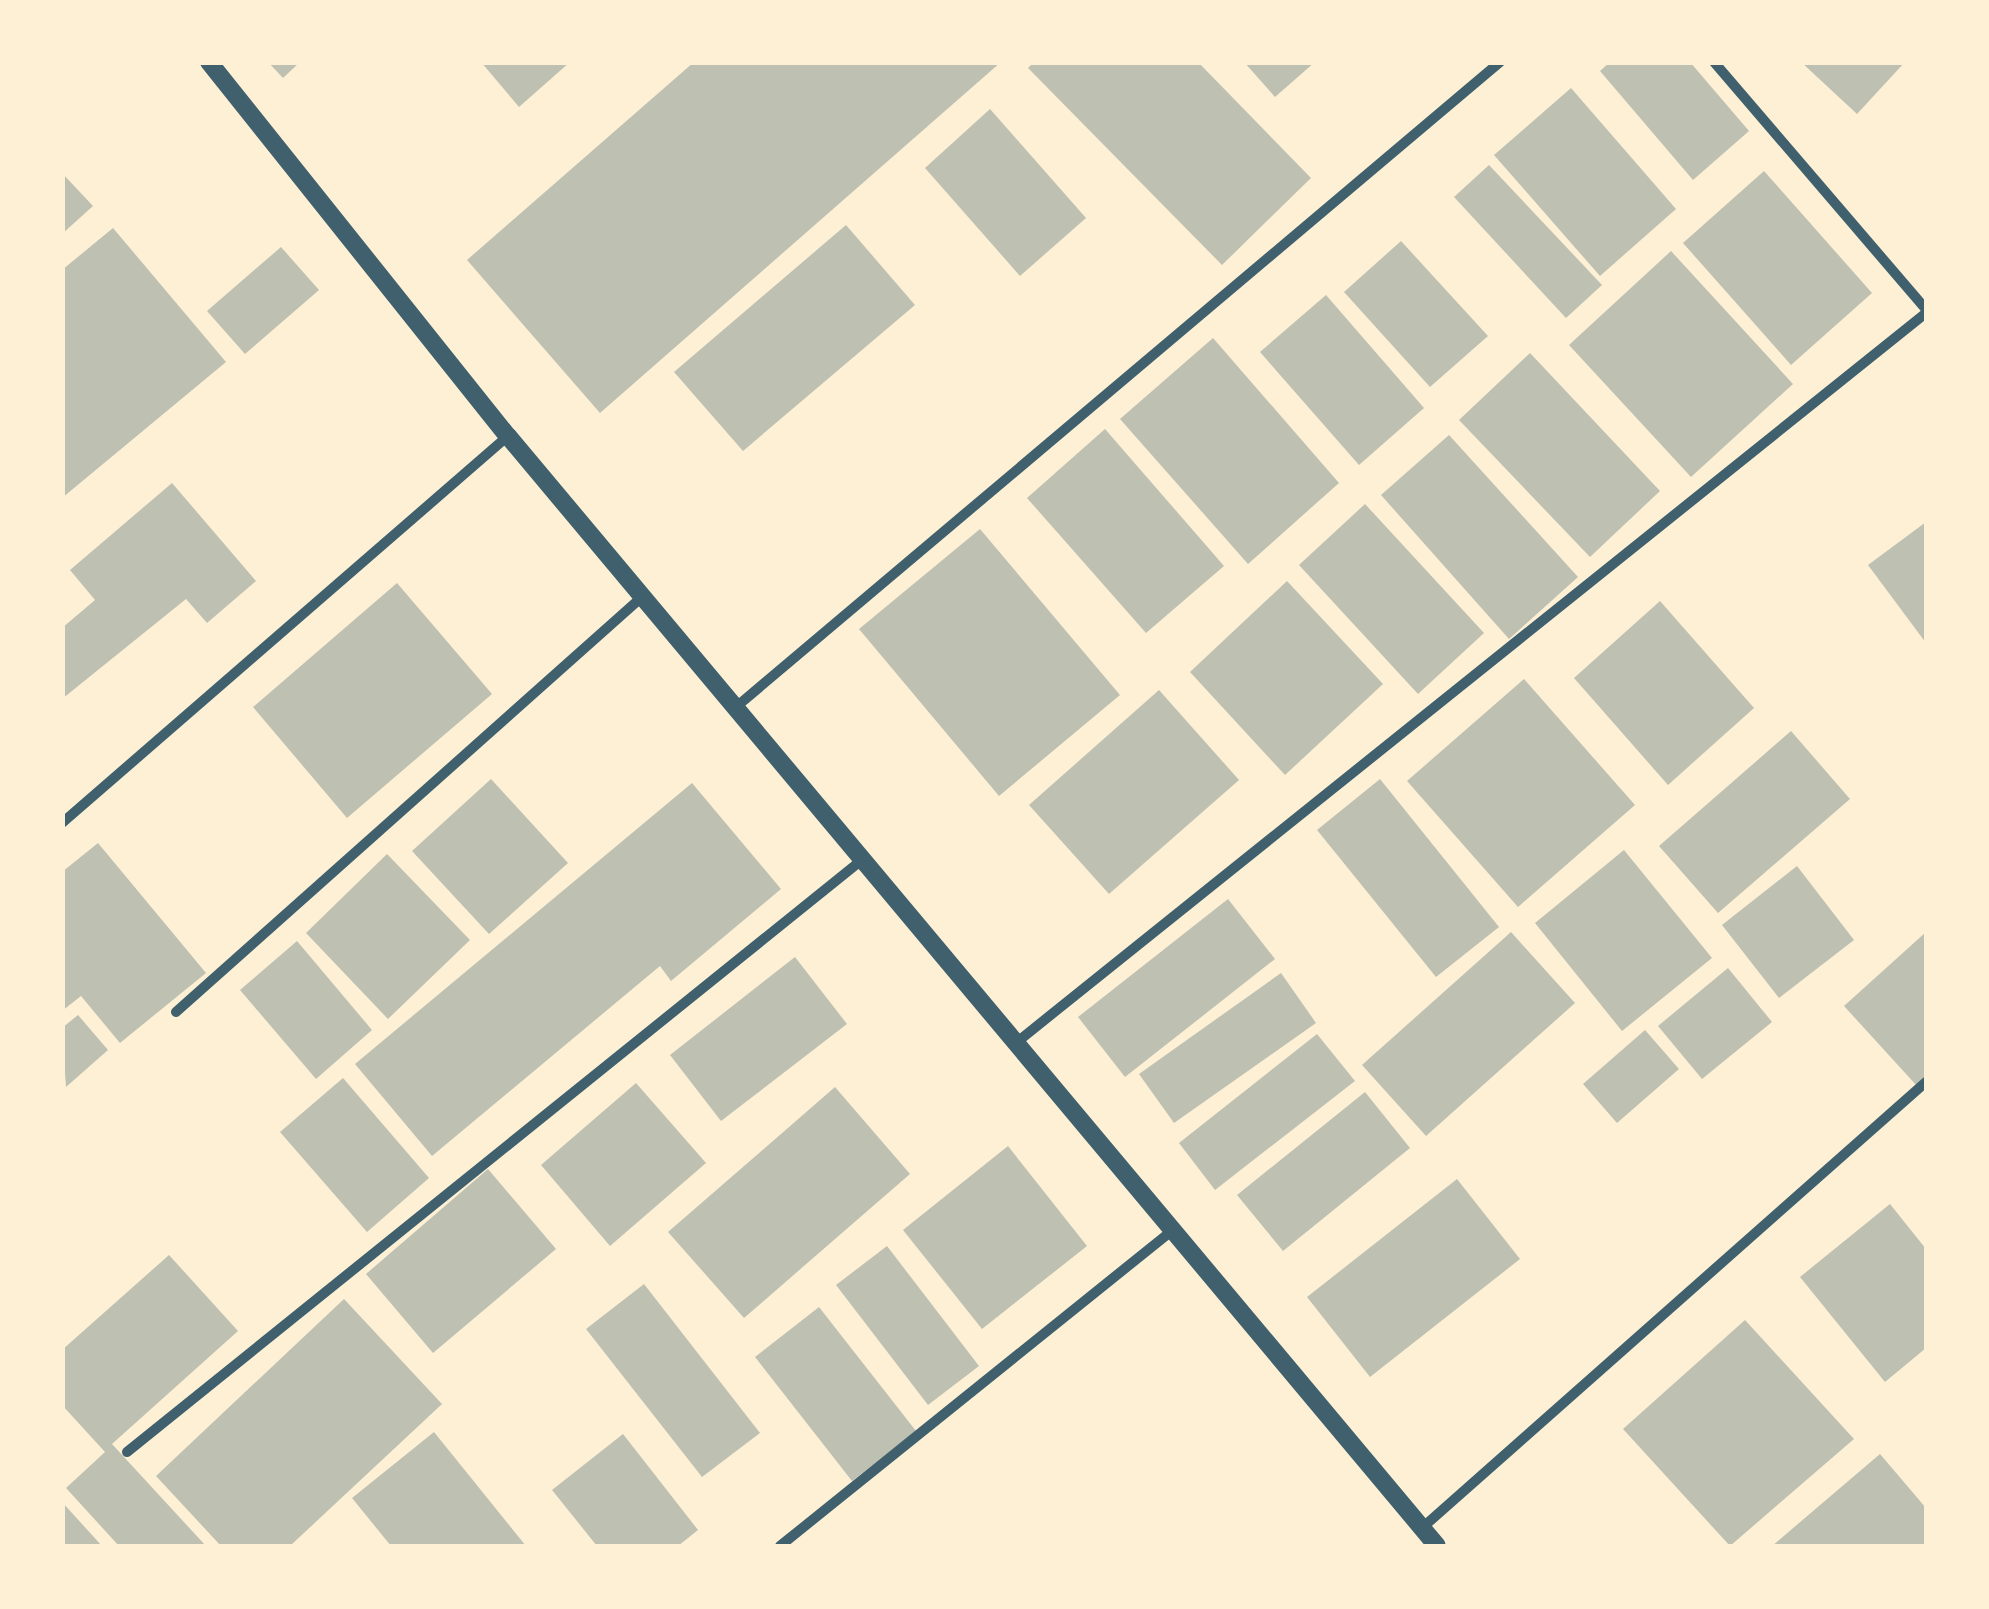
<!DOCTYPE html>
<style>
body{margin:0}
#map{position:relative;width:1989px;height:1609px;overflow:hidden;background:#fdf0d5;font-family:Raleway,sans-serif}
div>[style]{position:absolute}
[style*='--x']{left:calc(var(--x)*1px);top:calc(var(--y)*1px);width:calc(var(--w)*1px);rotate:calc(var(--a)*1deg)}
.building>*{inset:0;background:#bec0b2}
.minor>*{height:10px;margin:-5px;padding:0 5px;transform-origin:5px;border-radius:5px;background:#3f606c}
.tertiary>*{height:18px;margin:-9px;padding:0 9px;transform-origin:9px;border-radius:9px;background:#3f606c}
span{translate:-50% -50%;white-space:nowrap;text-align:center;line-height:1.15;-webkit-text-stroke:8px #fdf0d5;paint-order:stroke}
.frame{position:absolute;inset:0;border:65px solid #fdf0d5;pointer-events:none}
</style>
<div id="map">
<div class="building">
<i style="clip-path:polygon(268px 62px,300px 62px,283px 78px)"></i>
<i style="clip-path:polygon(481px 62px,570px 62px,519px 107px)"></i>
<i style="clip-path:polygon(694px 62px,1001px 62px,600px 413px,467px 260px)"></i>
<i style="clip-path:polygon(1034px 62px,1198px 62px,1311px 178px,1222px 265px,1028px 68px)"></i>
<i style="clip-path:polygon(1244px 62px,1315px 62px,1275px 97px)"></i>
<i style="clip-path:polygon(1610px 62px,1690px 62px,1749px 131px,1693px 180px,1600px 71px)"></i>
<i style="clip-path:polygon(1801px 62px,1905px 62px,1857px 114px)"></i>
<i style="clip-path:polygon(1571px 88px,1676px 209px,1600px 276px,1494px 155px)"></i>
<i style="clip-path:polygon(990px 109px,1086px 218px,1020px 276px,925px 168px)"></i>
<i style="clip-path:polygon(1489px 165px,1602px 285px,1566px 318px,1454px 197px)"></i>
<i style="clip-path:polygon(1764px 171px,1872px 293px,1791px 365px,1683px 243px)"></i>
<i style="clip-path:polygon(62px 173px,93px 206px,62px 234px)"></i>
<i style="clip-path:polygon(846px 225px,915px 305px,743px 451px,674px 372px)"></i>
<i style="clip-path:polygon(113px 228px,226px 362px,62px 498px,62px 270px)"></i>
<i style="clip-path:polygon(1401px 241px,1488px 336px,1430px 387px,1344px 292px)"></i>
<i style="clip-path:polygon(281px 247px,319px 290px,245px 354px,207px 311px)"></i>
<i style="clip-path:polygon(1671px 251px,1793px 384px,1691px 477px,1569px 345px)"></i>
<i style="clip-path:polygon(1326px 295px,1424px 408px,1359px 465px,1260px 352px)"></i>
<i style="clip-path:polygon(1213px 338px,1339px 483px,1248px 564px,1120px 419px)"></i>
<i style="clip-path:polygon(1530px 353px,1660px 491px,1590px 557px,1459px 420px)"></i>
<i style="clip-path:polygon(1105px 429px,1224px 566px,1146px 633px,1027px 498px)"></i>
<i style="clip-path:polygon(1449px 435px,1578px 577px,1509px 639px,1381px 495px)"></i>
<i style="clip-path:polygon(172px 483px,256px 581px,207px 623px,186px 599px,62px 699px,62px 628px,95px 600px,70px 570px)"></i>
<i style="clip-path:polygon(1365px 504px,1484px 633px,1418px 694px,1299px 565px)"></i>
<i style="clip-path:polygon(1926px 522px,1926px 643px,1868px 565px)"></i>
<i style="clip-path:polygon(980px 529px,1120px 695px,999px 796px,859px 629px)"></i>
<i style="clip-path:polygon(1287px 581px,1383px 684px,1285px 775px,1190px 672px)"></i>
<i style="clip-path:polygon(397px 583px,492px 694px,347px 818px,253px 707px)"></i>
<i style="clip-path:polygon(1660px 601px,1754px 708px,1668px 785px,1574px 678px)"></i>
<i style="clip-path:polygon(1524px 679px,1635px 805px,1518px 907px,1407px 781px)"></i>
<i style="clip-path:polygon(1159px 690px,1239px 780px,1109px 894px,1029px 805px)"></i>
<i style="clip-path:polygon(1791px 731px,1850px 799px,1718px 913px,1659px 846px)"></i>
<i style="clip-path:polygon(491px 779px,568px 863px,489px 934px,412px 851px)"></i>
<i style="clip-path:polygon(1380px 779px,1499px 927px,1436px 977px,1317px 830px)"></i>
<i style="clip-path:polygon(692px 783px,781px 889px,671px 981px,660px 966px,432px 1156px,355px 1064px)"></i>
<i style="clip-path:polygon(98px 843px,206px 973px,120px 1043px,81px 996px,62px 1011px,62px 872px)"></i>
<i style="clip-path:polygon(1624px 850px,1712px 958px,1622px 1031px,1535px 923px)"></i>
<i style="clip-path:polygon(387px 854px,470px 940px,388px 1019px,306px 933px)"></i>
<i style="clip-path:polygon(1797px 866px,1854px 940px,1779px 998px,1722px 925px)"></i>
<i style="clip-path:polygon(1228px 899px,1275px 959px,1125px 1077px,1078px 1017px)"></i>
<i style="clip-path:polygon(1511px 932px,1575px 1003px,1426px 1136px,1362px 1065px)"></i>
<i style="clip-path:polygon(1926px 932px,1926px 1077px,1917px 1086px,1844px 1006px)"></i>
<i style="clip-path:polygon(297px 941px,372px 1030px,316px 1079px,240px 990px)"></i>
<i style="clip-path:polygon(795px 957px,847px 1024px,721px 1121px,670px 1055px)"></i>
<i style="clip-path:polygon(1728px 968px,1772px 1022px,1702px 1079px,1658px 1026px)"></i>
<i style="clip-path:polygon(1281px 973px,1316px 1023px,1174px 1123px,1139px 1074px)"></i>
<i style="clip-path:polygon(78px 1015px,108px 1050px,66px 1087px,62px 1028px)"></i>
<i style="clip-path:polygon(1645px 1030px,1679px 1069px,1617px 1123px,1583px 1084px)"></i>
<i style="clip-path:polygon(1317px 1034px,1355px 1081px,1215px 1190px,1179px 1143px)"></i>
<i style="clip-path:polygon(343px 1078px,429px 1178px,367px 1232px,280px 1132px)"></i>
<i style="clip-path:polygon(636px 1083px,706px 1163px,610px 1246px,541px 1165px)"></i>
<i style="clip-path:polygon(835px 1087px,910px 1174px,744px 1318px,668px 1232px)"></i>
<i style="clip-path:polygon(1365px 1092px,1410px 1148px,1283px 1251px,1237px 1195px)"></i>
<i style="clip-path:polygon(1008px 1146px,1087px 1246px,982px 1329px,903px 1230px)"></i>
<i style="clip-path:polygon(488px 1169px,556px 1249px,433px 1353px,366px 1274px)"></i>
<i style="clip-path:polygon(1457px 1179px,1520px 1259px,1370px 1377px,1307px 1297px)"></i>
<i style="clip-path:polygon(1890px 1204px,1926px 1249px,1926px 1348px,1885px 1382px,1800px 1277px)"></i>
<i style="clip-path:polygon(887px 1246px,979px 1366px,928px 1405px,836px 1285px)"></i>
<i style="clip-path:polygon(169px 1255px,238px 1331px,112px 1444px,206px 1546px,119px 1546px,66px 1488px,105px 1452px,62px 1405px,62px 1350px)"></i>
<i style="clip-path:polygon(644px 1284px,760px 1433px,702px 1477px,586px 1329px)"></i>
<i style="clip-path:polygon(344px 1299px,442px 1404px,290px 1546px,221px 1546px,156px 1476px)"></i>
<i style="clip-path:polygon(819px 1307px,916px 1431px,852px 1481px,755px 1357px)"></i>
<i style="clip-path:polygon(1745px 1320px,1854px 1439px,1730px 1546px,1623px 1429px)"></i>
<i style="clip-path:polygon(434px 1432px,526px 1546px,391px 1546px,352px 1498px)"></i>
<i style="clip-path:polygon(623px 1434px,698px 1530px,678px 1546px,597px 1546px,552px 1490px)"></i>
<i style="clip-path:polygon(1880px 1454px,1926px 1508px,1926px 1546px,1772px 1546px)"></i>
<i style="clip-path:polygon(62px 1502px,102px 1546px,62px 1546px)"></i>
</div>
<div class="minor">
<i style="--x:1714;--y:62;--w:326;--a:49.4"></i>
<i style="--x:736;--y:707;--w:1000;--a:-40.17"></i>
<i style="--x:62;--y:823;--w:590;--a:-40.95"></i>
<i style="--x:176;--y:1012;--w:625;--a:-41.69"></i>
<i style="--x:1017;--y:1042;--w:1165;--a:-38.73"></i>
<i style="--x:127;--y:1452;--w:945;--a:-38.86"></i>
<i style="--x:1422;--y:1528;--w:673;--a:-41.51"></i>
<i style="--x:780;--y:1546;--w:506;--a:-38.82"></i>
</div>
<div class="tertiary">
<i style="--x:209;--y:62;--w:479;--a:51.4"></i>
<i style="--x:508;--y:436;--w:1447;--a:50.07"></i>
</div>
<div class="frame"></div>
</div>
